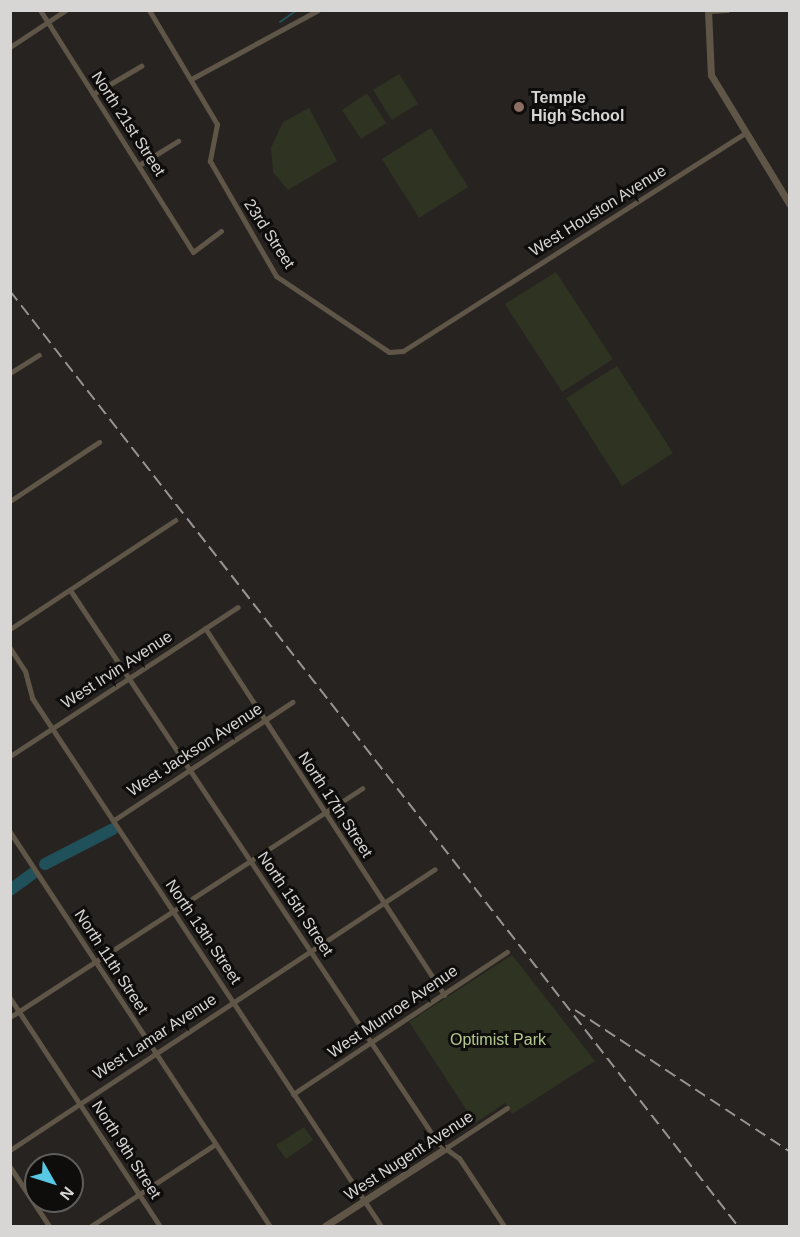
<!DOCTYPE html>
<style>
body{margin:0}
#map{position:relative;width:800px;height:1237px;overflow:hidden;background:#272321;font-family:Helvetica,sans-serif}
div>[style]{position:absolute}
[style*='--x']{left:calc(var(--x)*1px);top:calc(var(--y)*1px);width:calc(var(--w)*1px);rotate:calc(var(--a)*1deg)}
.green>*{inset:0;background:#2e3421}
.stream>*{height:2px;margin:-1px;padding:0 1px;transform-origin:1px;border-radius:1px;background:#20515a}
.river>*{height:12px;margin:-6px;padding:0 6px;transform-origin:6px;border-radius:6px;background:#20515a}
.minor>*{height:5px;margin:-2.5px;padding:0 2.5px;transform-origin:2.5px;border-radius:2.5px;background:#5f5648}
.tertiary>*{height:7px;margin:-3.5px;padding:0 3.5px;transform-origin:3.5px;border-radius:3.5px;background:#5f5648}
.rail>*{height:2px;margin-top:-1px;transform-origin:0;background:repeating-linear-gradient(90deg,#979493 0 12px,transparent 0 18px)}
.dots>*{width:16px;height:16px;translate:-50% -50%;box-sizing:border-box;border:3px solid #0f0d0c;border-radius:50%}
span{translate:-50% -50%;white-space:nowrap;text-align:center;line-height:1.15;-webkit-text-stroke:6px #0f0d0c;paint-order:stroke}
.poi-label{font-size:16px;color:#d8d6d5;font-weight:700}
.left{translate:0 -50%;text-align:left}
.street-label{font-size:16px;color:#d8d6d5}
.park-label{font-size:16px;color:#b4c98d}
.frame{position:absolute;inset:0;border:12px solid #d8d6d5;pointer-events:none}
.north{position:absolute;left:24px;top:1153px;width:60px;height:60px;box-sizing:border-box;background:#0f0d0c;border:2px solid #5f5d5c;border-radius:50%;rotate:129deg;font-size:16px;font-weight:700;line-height:24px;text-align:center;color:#d8d6d5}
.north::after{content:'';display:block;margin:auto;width:21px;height:27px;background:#59c8e5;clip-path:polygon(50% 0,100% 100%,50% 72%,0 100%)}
</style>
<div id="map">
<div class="green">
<i style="clip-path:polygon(399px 74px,418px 104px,392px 120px,373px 90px)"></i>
<i style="clip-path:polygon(367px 93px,386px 123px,361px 139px,342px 110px)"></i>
<i style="clip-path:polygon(309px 108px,337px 161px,288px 190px,273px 172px,271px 148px,283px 122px)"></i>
<i style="clip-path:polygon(431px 128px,468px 187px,419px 218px,382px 159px)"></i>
<i style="clip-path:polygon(556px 272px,613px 359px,562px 392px,505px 304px)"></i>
<i style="clip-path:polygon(617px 366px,673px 453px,622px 486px,566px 398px)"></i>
<i style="clip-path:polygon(512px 955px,595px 1061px,512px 1114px,505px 1103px,475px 1123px,409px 1022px)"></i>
<i style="clip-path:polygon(304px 1127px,313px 1140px,286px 1159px,276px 1145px)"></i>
</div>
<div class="stream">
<i style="--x:280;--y:22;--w:21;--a:-35"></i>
</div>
<div class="river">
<i style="--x:45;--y:864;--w:76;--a:-27.2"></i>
<i style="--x:10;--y:890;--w:27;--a:-36"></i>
</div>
<div class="minor">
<i style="--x:40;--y:10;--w:286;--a:57.7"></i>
<i style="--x:193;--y:252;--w:35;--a:-37"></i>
<i style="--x:149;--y:10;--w:133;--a:59.2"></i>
<i style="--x:217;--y:124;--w:38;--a:101"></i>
<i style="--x:210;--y:161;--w:133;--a:60.1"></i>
<i style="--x:276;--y:276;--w:136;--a:33.9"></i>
<i style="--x:389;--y:352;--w:14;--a:-4"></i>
<i style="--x:403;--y:351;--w:404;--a:-32.5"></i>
<i style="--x:710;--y:11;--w:17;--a:-3"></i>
<i style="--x:10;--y:47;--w:67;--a:-33.5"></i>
<i style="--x:193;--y:78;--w:142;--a:-28.5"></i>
<i style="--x:93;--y:94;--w:56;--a:-30.3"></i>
<i style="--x:139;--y:165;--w:46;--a:-31.6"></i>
<i style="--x:10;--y:373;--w:34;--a:-32"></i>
<i style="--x:10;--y:501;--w:107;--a:-33.5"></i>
<i style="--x:70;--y:590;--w:664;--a:56.36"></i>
<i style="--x:438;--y:1143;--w:26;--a:36"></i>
<i style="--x:459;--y:1158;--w:82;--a:56.5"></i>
<i style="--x:205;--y:628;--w:438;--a:56.9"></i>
<i style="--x:10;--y:629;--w:198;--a:-33.4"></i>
<i style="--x:10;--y:648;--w:27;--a:57"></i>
<i style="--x:25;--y:671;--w:28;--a:75"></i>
<i style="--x:32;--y:698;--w:633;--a:56.54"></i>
<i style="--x:10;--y:756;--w:272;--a:-33.2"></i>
<i style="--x:114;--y:820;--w:214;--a:-33.5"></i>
<i style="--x:10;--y:832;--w:472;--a:56.6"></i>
<i style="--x:10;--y:998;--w:273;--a:56.7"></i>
<i style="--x:10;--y:1017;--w:420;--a:-33"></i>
<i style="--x:293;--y:1094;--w:257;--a:-33.6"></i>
<i style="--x:446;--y:1148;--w:73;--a:-33.3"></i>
<i style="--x:10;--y:1150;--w:509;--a:-33.47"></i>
<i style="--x:10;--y:1167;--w:71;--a:56.5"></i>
<i style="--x:91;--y:1226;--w:147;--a:-33.4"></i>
</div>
<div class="tertiary">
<i style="--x:708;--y:10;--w:65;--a:87.4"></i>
<i style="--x:711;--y:75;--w:152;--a:58.7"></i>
<i style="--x:325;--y:1226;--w:144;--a:-32.8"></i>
</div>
<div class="rail">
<i style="--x:10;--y:291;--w:1185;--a:52.1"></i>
<i style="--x:575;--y:1010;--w:258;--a:33.4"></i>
</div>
<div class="dots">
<i style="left:519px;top:107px;background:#8d6e63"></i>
</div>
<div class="poi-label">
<span class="left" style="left:531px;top:107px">Temple<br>High School</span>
</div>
<div class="street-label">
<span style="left:128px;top:124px;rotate:57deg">North 21st Street</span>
<span style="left:598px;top:211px;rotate:-32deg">West Houston Avenue</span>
<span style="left:269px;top:234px;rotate:57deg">23rd Street</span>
<span style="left:117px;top:670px;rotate:-33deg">West Irvin Avenue</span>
<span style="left:195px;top:750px;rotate:-33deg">West Jackson Avenue</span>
<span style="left:335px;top:805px;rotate:57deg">North 17th Street</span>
<span style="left:295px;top:904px;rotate:56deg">North 15th Street</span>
<span style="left:203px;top:932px;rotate:56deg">North 13th Street</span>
<span style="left:111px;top:962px;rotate:57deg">North 11th Street</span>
<span style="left:393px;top:1012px;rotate:-34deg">West Munroe Avenue</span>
<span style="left:155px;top:1037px;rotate:-33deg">West Lamar Avenue</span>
<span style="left:126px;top:1150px;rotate:57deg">North 9th Street</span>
<span style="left:409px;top:1156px;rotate:-33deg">West Nugent Avenue</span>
</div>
<div class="park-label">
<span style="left:498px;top:1040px">Optimist Park</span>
</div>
<div class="frame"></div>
<div class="north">N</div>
</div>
